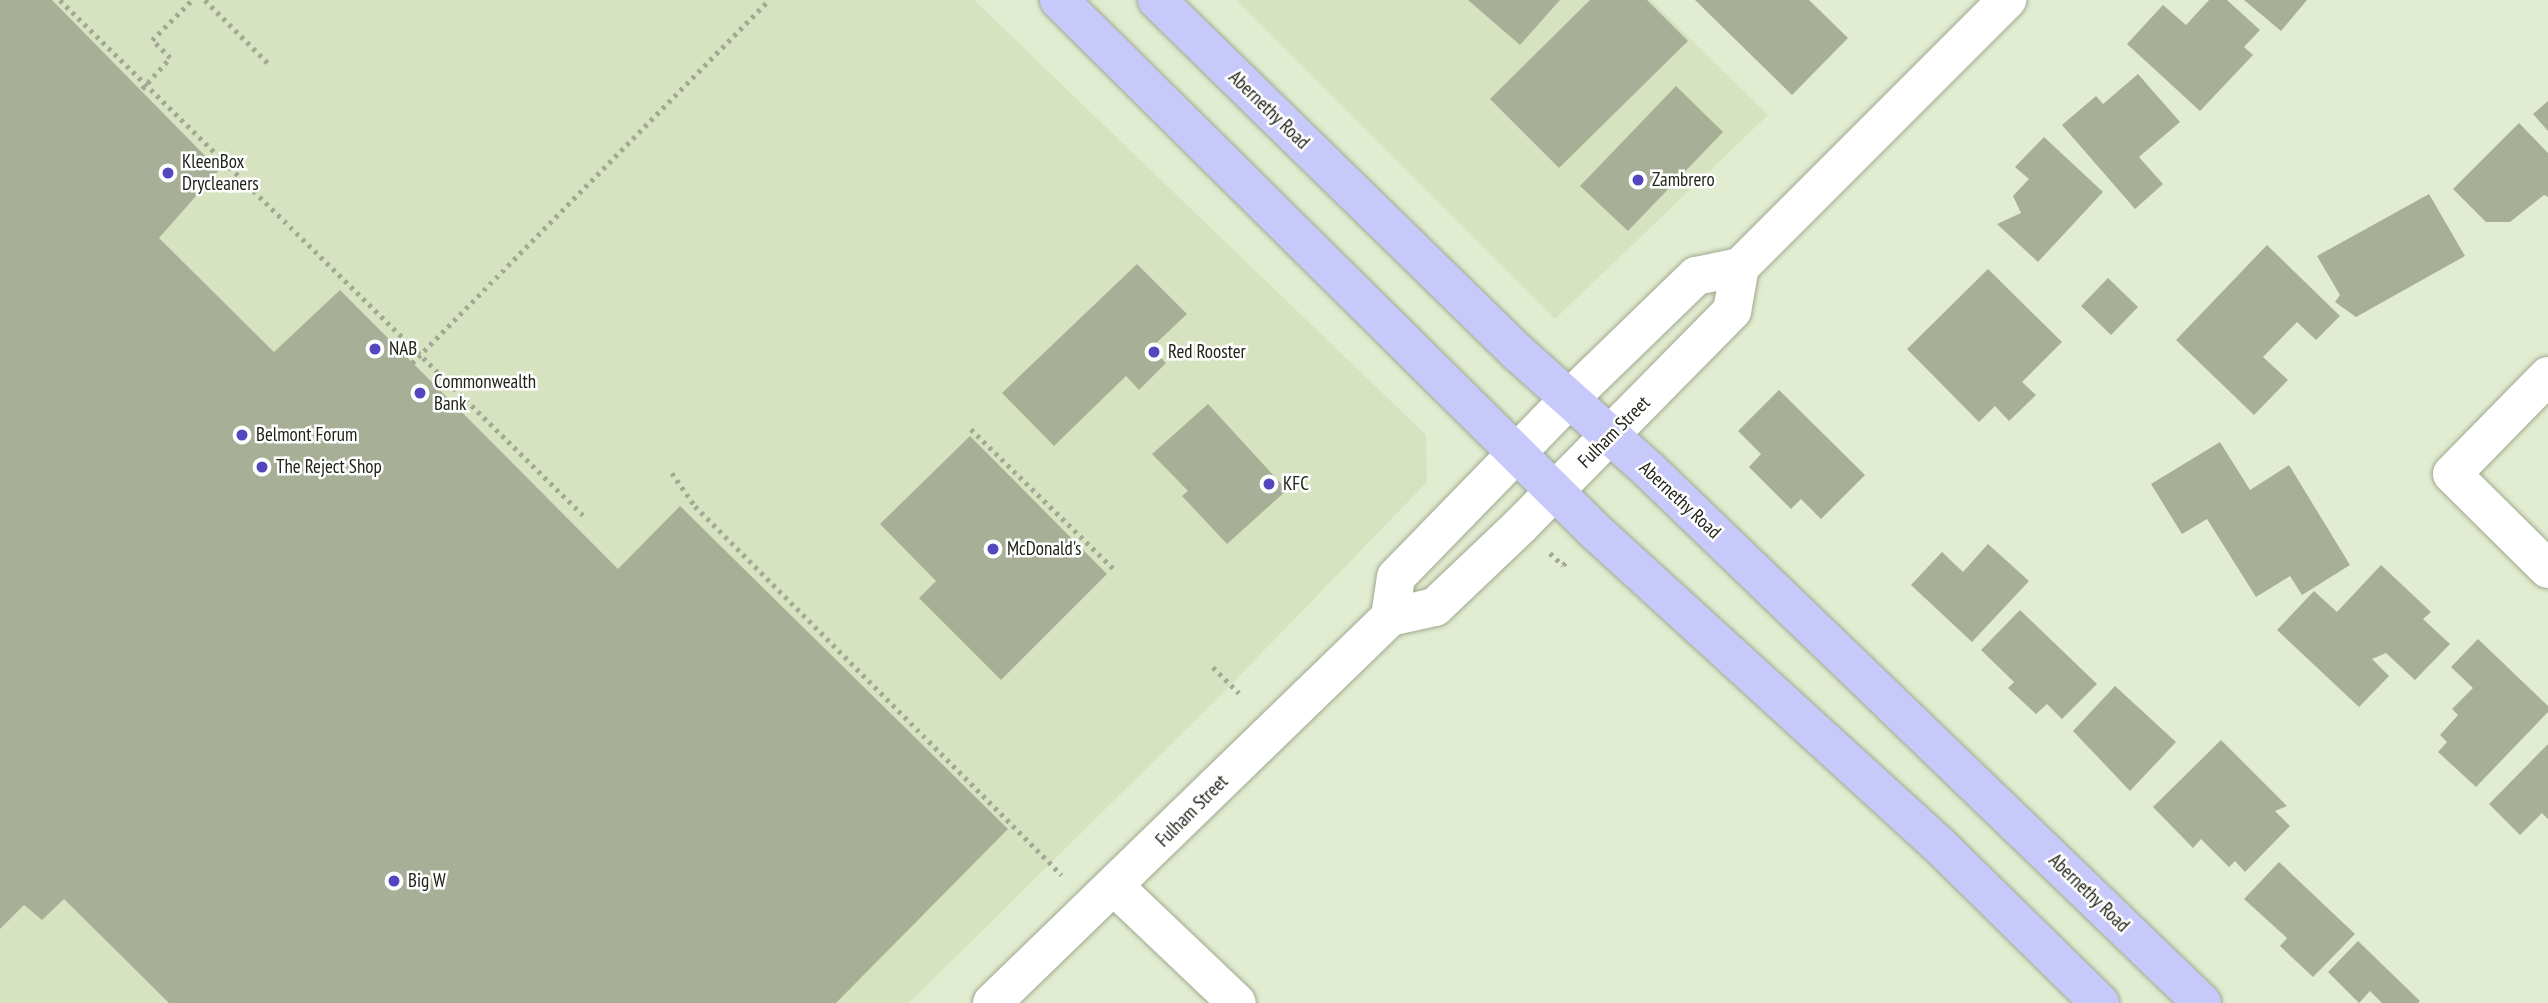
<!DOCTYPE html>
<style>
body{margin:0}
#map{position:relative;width:2548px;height:1003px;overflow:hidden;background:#e2ecd1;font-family:"PT Sans Narrow",sans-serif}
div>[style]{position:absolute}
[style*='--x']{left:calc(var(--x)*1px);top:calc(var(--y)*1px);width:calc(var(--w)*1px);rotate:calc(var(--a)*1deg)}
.built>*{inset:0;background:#d7e3c0}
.building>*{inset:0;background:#a7b096}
.path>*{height:4.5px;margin-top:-2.25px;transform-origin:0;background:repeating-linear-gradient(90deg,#a2a994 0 3.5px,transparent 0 8.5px)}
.roads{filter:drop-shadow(0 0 2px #a0a98f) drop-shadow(0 0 2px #a0a98f)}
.street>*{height:38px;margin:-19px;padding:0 19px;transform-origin:19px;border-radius:19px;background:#fff}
.primary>*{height:38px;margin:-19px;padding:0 19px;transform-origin:19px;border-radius:19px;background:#c7c9fb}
.dots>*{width:19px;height:19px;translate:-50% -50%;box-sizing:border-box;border:4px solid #fff;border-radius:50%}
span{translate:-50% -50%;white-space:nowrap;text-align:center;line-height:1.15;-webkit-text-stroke:5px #fff;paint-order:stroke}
.street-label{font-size:19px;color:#202319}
.poi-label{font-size:19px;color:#202319}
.left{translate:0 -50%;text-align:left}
</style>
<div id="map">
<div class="built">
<i style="clip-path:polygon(0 0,974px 0,1426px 435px,1427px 482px,1223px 693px,909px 1003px,0 1003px)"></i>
<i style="clip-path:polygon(1236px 0,1651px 0,1768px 115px,1555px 319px)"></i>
</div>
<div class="building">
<i style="clip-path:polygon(0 0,52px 0,219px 170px,159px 238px,274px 352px,340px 290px,618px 569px,680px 506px,1008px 829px,836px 1003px,169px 1003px,64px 899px,42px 920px,24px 905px,0 929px)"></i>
<i style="clip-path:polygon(1468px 0,1560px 0,1520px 45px)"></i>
<i style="clip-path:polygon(1590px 0,1647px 0,1688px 41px,1559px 168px,1490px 99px)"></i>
<i style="clip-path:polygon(1695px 0,1809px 0,1848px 38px,1792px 95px)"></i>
<i style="clip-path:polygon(2209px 0,2227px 0,2260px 30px,2244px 47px,2253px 55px,2200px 111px,2127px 44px,2163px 5px,2186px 25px)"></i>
<i style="clip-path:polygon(2244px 0,2307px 0,2281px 31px)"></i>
<i style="clip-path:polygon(2138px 74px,2180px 122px,2139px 157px,2163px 184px,2135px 209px,2062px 125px,2096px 96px,2103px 104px)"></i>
<i style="clip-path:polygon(1676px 86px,1723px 132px,1628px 231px,1580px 186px)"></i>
<i style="clip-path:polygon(2548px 101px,2548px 131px,2533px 114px)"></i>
<i style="clip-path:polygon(2519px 123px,2548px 153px,2548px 197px,2544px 195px,2510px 222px,2486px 222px,2453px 189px)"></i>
<i style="clip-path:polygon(2044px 137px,2103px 192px,2038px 262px,1997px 224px,2021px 213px,2013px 196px,2029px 179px,2015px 167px)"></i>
<i style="clip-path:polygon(2429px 194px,2465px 256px,2356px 317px,2335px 302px,2340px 295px,2317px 256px)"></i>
<i style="clip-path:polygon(2267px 245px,2340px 316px,2316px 340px,2297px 322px,2263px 357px,2288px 380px,2254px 415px,2176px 340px)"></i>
<i style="clip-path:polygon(1137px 264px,1187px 314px,1151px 348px,1166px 363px,1139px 390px,1126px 376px,1054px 446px,1002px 393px)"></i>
<i style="clip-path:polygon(1988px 269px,2062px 342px,2022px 382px,2036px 395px,2009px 421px,1995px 406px,1979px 422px,1907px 349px)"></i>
<i style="clip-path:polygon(2108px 278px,2138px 307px,2111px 335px,2081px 306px)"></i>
<i style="clip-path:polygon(1779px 390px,1865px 475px,1821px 519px,1801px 499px,1791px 509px,1749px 467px,1761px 454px,1738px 431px)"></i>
<i style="clip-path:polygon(1208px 404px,1287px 490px,1227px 544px,1182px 496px,1188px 491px,1152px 454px)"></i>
<i style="clip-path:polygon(970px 436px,1107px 574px,1001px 680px,919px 598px,936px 581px,880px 524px)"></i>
<i style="clip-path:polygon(2220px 442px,2250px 490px,2289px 465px,2350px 565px,2302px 595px,2290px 576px,2256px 597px,2207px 519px,2182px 534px,2151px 484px)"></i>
<i style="clip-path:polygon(1988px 544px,2029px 581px,1972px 642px,1911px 585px,1942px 552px,1963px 572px)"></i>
<i style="clip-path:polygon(2381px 565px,2431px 612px,2423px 619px,2450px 644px,2415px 680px,2386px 653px,2372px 659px,2389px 676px,2359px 707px,2277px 630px,2314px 591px,2337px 612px)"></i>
<i style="clip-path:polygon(2020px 610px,2097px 684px,2062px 719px,2047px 704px,2036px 714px,2008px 688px,2014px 682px,1981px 650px)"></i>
<i style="clip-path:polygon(2478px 639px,2548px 706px,2548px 712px,2476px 787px,2438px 752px,2447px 742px,2440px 735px,2458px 715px,2452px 709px,2473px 688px,2451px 667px)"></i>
<i style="clip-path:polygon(2115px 686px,2176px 742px,2130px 791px,2073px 731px)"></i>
<i style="clip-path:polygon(2221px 740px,2287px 806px,2275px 811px,2290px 826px,2245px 872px,2235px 861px,2229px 867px,2201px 839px,2193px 848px,2153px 807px)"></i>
<i style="clip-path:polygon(2548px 744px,2548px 819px,2542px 813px,2520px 835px,2489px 804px)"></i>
<i style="clip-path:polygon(2279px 862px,2355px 934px,2313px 977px,2280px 946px,2287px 938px,2244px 899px)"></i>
<i style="clip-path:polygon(2358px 941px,2420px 1001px,2418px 1003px,2382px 1003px,2370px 991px,2359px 1003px,2328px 972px)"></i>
</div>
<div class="path">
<i style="--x:60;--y:0;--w:737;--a:44.56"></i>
<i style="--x:205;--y:0;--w:89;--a:45"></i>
<i style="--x:142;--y:89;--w:42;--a:-47.9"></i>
<i style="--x:170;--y:58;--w:25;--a:-135"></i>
<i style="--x:152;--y:40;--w:57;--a:-45"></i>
<i style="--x:412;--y:363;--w:509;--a:-45.48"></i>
<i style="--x:971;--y:429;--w:202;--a:44.4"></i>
<i style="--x:672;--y:473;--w:40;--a:55.1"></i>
<i style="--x:695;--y:506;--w:520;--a:45.16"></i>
<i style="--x:1550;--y:553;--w:18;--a:43"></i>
<i style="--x:1563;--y:565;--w:8;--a:-45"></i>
<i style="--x:1213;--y:667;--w:37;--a:45"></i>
</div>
<div class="roads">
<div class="street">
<i style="--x:2548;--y:376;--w:137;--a:134.4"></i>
<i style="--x:2452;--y:474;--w:135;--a:44.7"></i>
<i style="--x:1390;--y:617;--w:40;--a:-81.5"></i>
<i style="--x:1396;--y:577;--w:248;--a:-45.8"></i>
<i style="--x:1569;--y:399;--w:177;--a:-44.1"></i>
<i style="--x:1696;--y:276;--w:45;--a:-11.6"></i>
<i style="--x:1740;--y:267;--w:378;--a:-45"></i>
<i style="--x:1115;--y:887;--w:168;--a:43.6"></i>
<i style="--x:992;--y:1003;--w:554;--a:-44.12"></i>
<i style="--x:1390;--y:617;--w:46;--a:-12.5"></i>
<i style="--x:1435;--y:607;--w:119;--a:-43.6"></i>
<i style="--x:1521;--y:525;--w:301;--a:-45.4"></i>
<i style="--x:1732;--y:311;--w:45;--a:-79.7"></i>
</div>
<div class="primary">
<i style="--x:1059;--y:0;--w:754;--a:44.73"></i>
<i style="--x:1595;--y:531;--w:462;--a:42.4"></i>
<i style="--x:1936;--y:842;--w:230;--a:44.5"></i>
<i style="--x:1157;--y:0;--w:502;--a:44.35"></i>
<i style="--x:1516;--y:351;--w:178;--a:41.8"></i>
<i style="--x:1649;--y:470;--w:768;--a:43.94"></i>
</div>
</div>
<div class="dots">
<i style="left:168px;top:173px;background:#5247bf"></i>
<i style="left:1638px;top:180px;background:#5247bf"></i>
<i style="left:375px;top:349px;background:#5247bf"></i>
<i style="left:1154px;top:352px;background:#5247bf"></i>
<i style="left:420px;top:393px;background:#5247bf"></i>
<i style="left:242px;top:435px;background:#5247bf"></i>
<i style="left:262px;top:467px;background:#5247bf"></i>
<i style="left:1269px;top:484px;background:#5247bf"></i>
<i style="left:993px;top:549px;background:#5247bf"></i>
<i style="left:394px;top:881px;background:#5247bf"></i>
</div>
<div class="street-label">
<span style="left:1269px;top:110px;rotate:44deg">Abernethy Road</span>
<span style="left:1614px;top:432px;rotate:-45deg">Fulham Street</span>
<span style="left:1680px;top:500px;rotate:43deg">Abernethy Road</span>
<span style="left:1192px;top:811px;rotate:-45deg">Fulham Street</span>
<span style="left:2089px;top:893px;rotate:44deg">Abernethy Road</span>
</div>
<div class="poi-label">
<span class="left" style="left:182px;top:173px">KleenBox<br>Drycleaners</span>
<span class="left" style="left:1652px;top:180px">Zambrero</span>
<span class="left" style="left:389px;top:349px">NAB</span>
<span class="left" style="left:1168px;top:352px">Red Rooster</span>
<span class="left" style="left:434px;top:393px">Commonwealth<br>Bank</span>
<span class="left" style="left:256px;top:435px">Belmont Forum</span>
<span class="left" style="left:276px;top:467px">The Reject Shop</span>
<span class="left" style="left:1283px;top:484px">KFC</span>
<span class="left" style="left:1007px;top:549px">McDonald's</span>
<span class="left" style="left:408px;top:881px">Big W</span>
</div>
</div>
